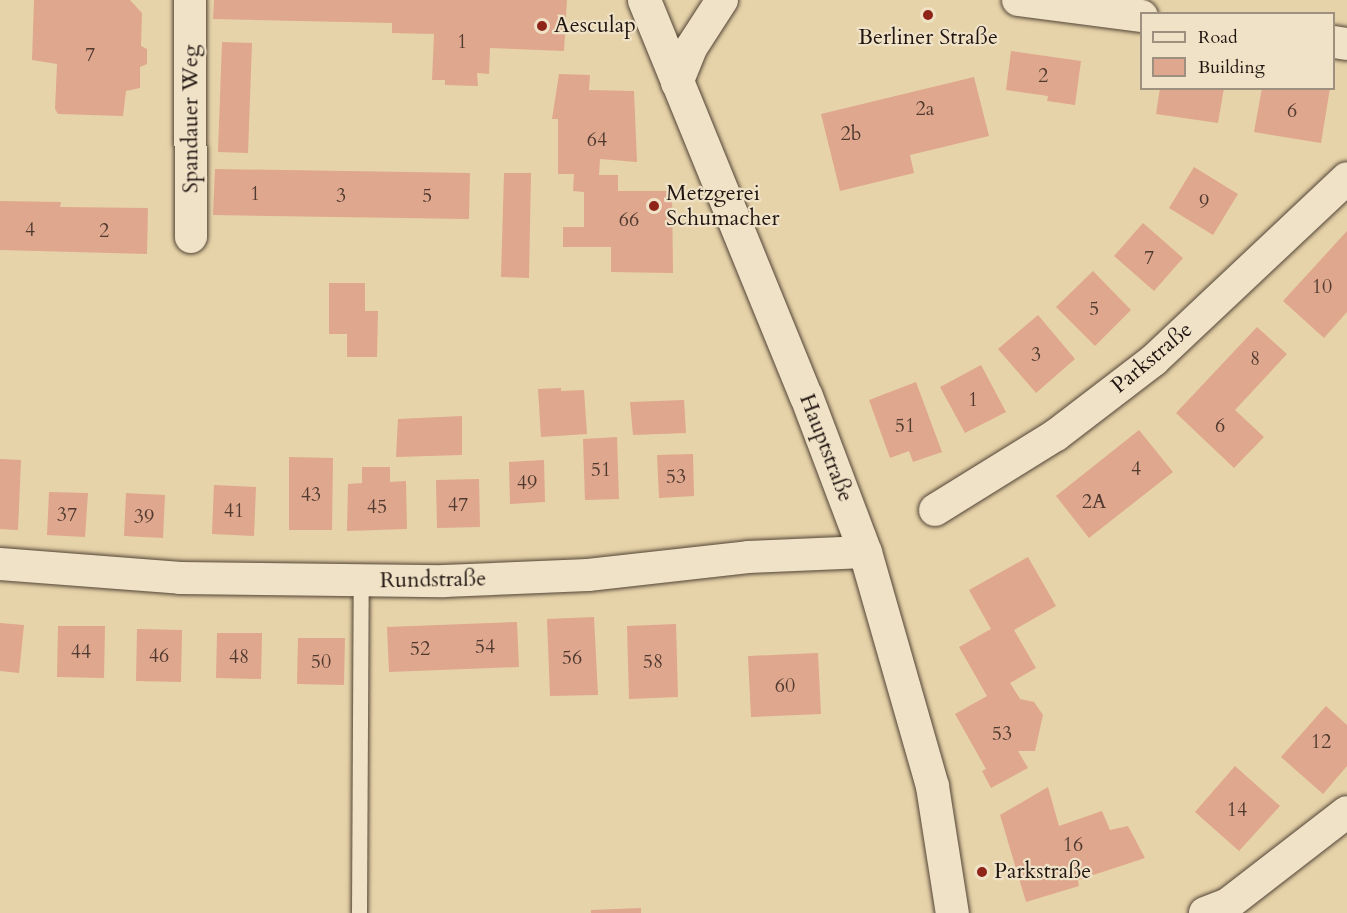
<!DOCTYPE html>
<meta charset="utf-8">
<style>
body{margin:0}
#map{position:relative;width:1347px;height:913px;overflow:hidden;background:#e7d3a9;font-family:Cardo,serif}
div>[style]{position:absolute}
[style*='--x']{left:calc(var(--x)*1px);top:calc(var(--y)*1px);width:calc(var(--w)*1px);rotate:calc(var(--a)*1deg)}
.building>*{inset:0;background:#dfa78d}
.roads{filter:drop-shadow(0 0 2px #524437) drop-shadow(0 0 2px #524437)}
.service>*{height:15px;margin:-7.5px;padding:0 7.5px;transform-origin:7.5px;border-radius:7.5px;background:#efe2c7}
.minor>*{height:32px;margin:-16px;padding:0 16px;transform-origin:16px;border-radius:16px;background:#efe2c7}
.secondary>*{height:33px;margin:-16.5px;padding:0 16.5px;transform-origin:16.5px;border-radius:16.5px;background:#efe2c7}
.dots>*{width:16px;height:16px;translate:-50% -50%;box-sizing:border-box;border:3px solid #efe2c7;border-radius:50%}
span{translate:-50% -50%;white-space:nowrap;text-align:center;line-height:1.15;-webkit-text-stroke:4.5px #efe2c7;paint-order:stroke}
.number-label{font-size:20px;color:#503a30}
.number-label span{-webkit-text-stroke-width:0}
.poi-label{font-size:22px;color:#211511}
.left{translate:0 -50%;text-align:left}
.street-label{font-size:22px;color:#211511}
.legend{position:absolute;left:1140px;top:12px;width:195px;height:78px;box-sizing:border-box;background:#efe2c7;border:2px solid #9d907e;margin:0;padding:8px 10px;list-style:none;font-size:18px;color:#211511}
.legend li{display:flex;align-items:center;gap:12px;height:30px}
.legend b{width:30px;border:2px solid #9d907e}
</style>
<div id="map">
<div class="building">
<i style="clip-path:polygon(34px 0,130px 0,142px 13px,141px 46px,147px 49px,147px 64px,140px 67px,140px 88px,126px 91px,123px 116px,58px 114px,55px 109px,57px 64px,32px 60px)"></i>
<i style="clip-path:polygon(214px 0,567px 0,564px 51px,490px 48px,489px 74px,477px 73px,478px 86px,445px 85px,445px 80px,432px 80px,434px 34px,392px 33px,392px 23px,213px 19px)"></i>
<i style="clip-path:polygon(222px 42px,252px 43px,248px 153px,218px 152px)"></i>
<i style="clip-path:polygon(1011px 51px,1081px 61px,1075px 105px,1047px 101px,1048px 96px,1006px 90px)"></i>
<i style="clip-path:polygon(559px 74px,590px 75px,589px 90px,634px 91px,637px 162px,600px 159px,599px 175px,618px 175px,618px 191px,672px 191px,673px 273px,611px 272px,611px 247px,563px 247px,563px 227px,584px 227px,584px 192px,573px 191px,574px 174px,558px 174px,558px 119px,552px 119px)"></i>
<i style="clip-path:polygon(974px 77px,989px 136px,910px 155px,914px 173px,840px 191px,821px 114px)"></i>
<i style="clip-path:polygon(1160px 88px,1224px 88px,1218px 123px,1156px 114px)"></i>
<i style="clip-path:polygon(1262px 88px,1330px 88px,1321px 143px,1254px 132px)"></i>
<i style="clip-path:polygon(1194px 167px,1238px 194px,1213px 235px,1169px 208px)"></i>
<i style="clip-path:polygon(215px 169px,470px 173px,469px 219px,213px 215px)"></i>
<i style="clip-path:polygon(504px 173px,531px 173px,529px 278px,501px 277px)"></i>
<i style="clip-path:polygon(0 201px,61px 202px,60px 207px,148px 208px,147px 254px,0 250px)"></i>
<i style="clip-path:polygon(1143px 223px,1183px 258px,1154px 291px,1114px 256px)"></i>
<i style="clip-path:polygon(1347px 231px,1347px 312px,1324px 338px,1283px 301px)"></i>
<i style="clip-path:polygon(1093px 271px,1131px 310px,1095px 346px,1056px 307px)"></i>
<i style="clip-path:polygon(329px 283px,365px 283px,365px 311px,378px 311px,377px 357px,347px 357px,347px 334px,329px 334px)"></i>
<i style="clip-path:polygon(1038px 315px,1075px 359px,1036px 393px,998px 349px)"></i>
<i style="clip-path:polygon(1257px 327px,1287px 354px,1235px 410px,1264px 437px,1234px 468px,1176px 413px)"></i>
<i style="clip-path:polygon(981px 365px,1006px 412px,965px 433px,940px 387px)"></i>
<i style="clip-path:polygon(916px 382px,942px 452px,913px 462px,909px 451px,890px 458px,869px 400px)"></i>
<i style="clip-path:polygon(561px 388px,561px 391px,584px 390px,587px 434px,541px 437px,538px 389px)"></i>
<i style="clip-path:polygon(684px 400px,686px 433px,633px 435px,630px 402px)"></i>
<i style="clip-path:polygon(462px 416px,462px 455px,396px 457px,398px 419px)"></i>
<i style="clip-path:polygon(1139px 430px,1173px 472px,1089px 538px,1056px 496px)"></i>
<i style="clip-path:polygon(617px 437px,619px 499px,585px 500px,583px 439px)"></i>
<i style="clip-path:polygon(693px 454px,694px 496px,659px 498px,657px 455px)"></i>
<i style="clip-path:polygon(289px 457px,333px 458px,332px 530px,289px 530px)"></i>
<i style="clip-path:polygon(0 459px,21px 460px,18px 530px,0 529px)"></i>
<i style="clip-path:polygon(544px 460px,545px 502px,510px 504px,509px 462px)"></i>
<i style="clip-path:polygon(362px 467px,390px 467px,390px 482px,406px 481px,407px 529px,347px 531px,348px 484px,362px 483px)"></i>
<i style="clip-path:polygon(479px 479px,480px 527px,437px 528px,436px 480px)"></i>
<i style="clip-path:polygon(214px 485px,256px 487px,254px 536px,212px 534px)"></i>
<i style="clip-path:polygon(49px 492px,88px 493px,85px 537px,47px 535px)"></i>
<i style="clip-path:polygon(126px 493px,165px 495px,163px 538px,124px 536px)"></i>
<i style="clip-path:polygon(1028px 557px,1056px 606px,1014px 630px,1036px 668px,1010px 683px,1020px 699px,1034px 702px,1043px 715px,1035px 751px,1018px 751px,1028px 768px,991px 788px,982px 771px,986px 769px,955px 714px,987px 696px,959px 647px,991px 629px,969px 590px)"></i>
<i style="clip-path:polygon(594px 617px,598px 695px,550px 696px,547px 619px)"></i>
<i style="clip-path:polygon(517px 622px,519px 667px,389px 672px,387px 627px)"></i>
<i style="clip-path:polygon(0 623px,24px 625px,19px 673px,0 671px)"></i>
<i style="clip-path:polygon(676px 624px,678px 697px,629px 699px,627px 626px)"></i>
<i style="clip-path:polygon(58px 626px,105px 626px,104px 678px,57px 677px)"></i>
<i style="clip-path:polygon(137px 629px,182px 630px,181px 682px,136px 681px)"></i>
<i style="clip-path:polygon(217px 633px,262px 633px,261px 679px,216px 678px)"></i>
<i style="clip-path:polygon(298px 638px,345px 638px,344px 685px,297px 684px)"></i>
<i style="clip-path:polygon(818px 653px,821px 714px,751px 717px,748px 656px)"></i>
<i style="clip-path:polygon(1326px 706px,1347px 725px,1347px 766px,1323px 794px,1281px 757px)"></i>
<i style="clip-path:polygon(1235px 766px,1280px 806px,1239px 851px,1195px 812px)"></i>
<i style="clip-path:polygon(1048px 787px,1059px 826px,1102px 811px,1110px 830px,1128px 826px,1145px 858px,1078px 880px,1079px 886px,1026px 902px,1000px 815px)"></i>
<i style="clip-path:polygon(641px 908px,641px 913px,591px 913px,591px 910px)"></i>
</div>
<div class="roads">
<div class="service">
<i style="--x:359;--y:913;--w:331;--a:-89.7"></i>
</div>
<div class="minor">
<i style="--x:190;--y:0;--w:237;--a:89.8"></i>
<i style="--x:1018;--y:0;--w:125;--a:7.4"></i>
<i style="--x:1334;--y:42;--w:13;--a:9"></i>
<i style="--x:677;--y:83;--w:38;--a:-68"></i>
<i style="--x:691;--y:48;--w:57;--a:-57.1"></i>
<i style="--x:935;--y:510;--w:142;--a:-31.8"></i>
<i style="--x:1056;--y:435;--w:123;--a:-37.4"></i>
<i style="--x:1154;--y:360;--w:265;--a:-43.3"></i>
<i style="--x:0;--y:564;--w:181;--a:4.4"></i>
<i style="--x:180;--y:578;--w:264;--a:0.7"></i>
<i style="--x:444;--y:581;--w:144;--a:-2.4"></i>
<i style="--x:588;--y:575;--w:161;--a:-6.4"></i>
<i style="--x:748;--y:557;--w:117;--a:-2.4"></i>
<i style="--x:1205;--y:913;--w:25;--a:-21"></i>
<i style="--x:1228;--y:904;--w:150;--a:-37.7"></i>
</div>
<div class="secondary">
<i style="--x:644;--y:0;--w:428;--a:67.8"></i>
<i style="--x:806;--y:396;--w:167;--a:69.3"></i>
<i style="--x:865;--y:552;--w:243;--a:74"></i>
<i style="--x:932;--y:786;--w:129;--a:81.1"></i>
</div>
</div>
<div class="dots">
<i style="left:928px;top:15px;background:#8f2418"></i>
<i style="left:542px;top:26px;background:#8f2418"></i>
<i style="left:654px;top:206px;background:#8f2418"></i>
<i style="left:982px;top:872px;background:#8f2418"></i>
</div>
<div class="number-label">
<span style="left:462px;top:41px">1</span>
<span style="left:90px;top:54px">7</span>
<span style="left:1043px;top:75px">2</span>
<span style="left:925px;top:108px">2a</span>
<span style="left:1292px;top:110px">6</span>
<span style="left:851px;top:133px">2b</span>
<span style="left:597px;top:139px">64</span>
<span style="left:255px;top:193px">1</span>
<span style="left:341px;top:195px">3</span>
<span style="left:427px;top:195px">5</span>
<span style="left:1204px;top:201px">9</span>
<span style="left:629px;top:219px">66</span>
<span style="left:30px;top:229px">4</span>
<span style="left:104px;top:230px">2</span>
<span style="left:1149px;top:257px">7</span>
<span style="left:1322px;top:286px">10</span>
<span style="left:1094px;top:308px">5</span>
<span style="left:1036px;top:354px">3</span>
<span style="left:1255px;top:358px">8</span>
<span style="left:973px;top:399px">1</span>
<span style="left:905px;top:425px">51</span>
<span style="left:1220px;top:425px">6</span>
<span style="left:1136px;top:468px">4</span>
<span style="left:601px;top:469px">51</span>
<span style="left:676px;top:476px">53</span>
<span style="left:527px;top:482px">49</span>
<span style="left:311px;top:494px">43</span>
<span style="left:1094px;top:501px">2A</span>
<span style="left:458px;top:504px">47</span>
<span style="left:377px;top:506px">45</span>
<span style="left:234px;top:510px">41</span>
<span style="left:67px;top:514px">37</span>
<span style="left:144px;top:516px">39</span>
<span style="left:485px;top:646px">54</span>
<span style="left:420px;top:648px">52</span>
<span style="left:81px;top:651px">44</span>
<span style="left:159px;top:655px">46</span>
<span style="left:239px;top:656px">48</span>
<span style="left:572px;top:657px">56</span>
<span style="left:321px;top:661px">50</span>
<span style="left:653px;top:661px">58</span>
<span style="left:785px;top:685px">60</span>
<span style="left:1002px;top:733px">53</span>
<span style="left:1321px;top:741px">12</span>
<span style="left:1237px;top:809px">14</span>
<span style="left:1073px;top:844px">16</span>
</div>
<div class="poi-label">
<span class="left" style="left:554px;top:26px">Aesculap</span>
<span style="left:928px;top:38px">Berliner Straße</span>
<span class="left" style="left:666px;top:206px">Metzgerei<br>Schumacher</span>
<span class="left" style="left:994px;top:872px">Parkstraße</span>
</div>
<div class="street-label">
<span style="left:191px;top:119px;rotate:-90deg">Spandauer Weg</span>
<span style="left:1152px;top:358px;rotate:-40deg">Parkstraße</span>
<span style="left:826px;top:448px;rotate:69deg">Hauptstraße</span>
<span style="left:433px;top:580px;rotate:-1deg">Rundstraße</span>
</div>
<ul class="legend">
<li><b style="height:8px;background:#efe2c7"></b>Road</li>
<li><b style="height:16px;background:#dfa78d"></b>Building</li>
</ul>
</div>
